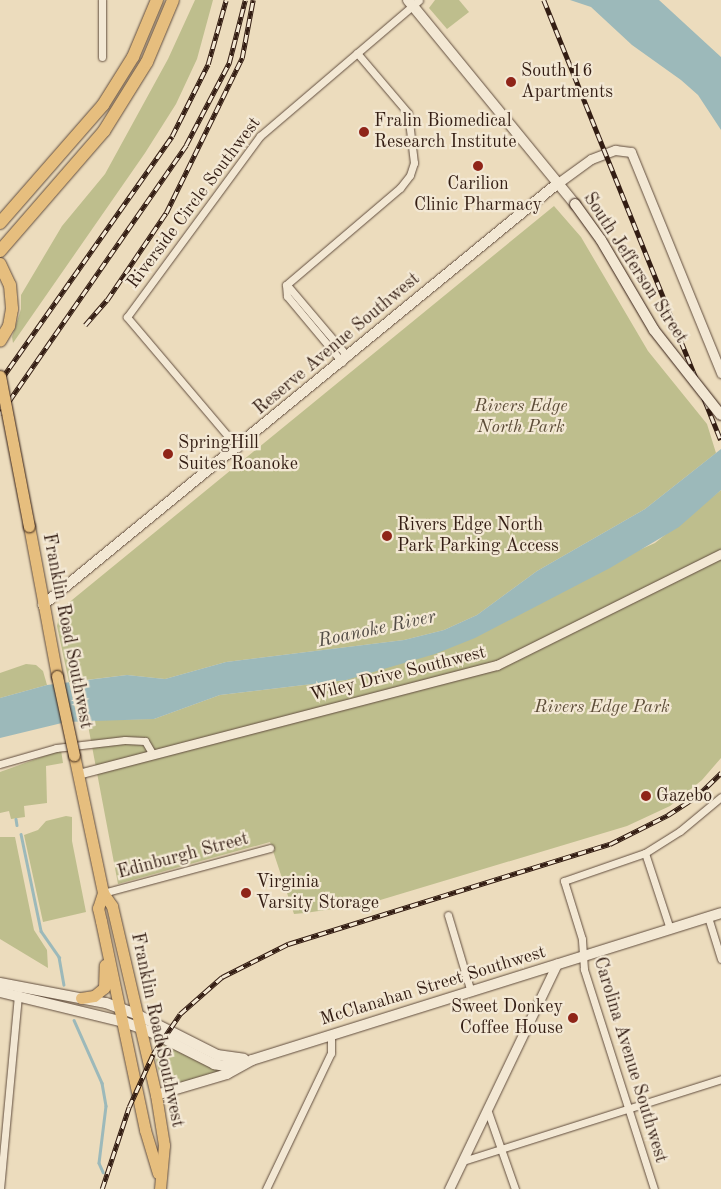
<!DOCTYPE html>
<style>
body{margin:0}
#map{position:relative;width:721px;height:1189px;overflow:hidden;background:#ecdcbd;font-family:"Old Standard TT",serif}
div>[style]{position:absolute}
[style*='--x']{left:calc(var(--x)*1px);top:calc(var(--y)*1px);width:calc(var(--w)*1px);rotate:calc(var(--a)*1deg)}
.green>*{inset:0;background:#bebe8d}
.water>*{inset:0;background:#9cb9ba}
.pier>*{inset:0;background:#ecdcbd}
.stream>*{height:2.5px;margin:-1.25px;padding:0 1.25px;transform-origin:1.25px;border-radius:1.25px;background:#9cb9ba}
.roads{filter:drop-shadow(0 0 1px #614d3e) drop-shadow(0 0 1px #614d3e)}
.minor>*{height:7px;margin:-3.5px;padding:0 3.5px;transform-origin:3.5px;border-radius:3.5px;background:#f3e8d4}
.tertiary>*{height:9px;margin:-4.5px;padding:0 4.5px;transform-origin:4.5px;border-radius:4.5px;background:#f3e8d4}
.secondary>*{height:10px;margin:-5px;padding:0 5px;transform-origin:5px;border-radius:5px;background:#f3e8d4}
.primary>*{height:11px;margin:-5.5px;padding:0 5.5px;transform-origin:5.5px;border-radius:5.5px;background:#e6be7e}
.motorway>*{height:12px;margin:-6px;padding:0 6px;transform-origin:6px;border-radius:6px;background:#e6be7e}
.rail>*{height:4.5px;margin-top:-2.25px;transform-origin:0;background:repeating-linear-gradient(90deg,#f3e8d4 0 8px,#331d13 0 16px);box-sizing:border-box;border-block:1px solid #331d13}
.bridges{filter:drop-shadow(0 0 1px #331d13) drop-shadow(0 0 1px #331d13)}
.secondary-bridge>*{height:10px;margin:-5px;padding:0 5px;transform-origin:5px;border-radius:5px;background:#f3e8d4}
.primary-bridge>*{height:11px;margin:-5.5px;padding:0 5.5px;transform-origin:5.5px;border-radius:5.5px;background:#e6be7e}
.dots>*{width:14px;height:14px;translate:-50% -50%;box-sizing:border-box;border:2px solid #f3e8d4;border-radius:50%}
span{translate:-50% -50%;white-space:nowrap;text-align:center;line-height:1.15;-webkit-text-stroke:4.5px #f3e8d4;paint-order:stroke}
.poi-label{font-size:18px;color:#331d13}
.left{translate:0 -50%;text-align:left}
.right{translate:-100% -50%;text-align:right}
.street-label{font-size:18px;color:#331d13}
.park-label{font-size:18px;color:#5d4d38;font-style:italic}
.water-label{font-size:19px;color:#524c45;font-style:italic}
</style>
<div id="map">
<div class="green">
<i style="clip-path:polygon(195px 0,213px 0,197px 59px,176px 104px,145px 153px,13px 343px,12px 337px,21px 309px,21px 295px,62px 226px,105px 174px,168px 59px)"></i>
<i style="clip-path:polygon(435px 0,459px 0,469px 12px,447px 29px,429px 8px)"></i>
<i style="clip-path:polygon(554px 206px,581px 237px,648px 351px,707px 424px,716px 453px,645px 509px,537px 571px,477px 615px,444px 630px,404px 640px,226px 662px,165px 679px,127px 675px,69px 682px,57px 626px,61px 609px)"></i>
<i style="clip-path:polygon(721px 490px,721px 758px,702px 780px,670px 806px,627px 826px,367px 904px,305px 913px,294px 914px,270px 842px,118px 884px,87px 720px,154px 719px,220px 695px,346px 680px,655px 543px)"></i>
<i style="clip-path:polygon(26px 664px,36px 665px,43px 671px,47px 685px,0 698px,0 673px)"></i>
<i style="clip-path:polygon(61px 750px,63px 763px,46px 766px,47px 803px,24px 806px,25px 817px,11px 819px,9px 811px,0 813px,0 772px)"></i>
<i style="clip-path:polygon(66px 816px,72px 817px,72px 841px,86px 912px,43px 922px,24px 835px,38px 830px,46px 821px)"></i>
<i style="clip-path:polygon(0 837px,15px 837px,34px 930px,47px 950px,48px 968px,0 939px)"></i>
<i style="clip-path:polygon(165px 1045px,210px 1067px,219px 1071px,163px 1088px,156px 1060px)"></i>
</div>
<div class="water">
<i style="clip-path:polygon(570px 0,659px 0,721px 57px,721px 130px,698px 95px,681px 80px,632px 45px,591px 7px)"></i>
<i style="clip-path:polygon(721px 449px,721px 490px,679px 527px,610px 568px,475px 638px,435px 654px,346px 680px,220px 695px,154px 719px,66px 722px,0 738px,0 698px,47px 685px,127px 675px,165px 679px,226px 662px,404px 640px,444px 630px,477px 615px,537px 571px,645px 509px)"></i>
</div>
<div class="pier">
<i style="clip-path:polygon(76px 681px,85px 717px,77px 717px,69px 682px)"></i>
</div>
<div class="stream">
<i style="--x:16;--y:819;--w:6;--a:81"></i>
<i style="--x:21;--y:834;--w:99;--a:78.3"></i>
<i style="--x:41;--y:931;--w:32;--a:55"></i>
<i style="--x:59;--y:957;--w:28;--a:80"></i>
<i style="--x:74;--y:1020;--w:69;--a:66"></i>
<i style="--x:102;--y:1083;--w:23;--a:80"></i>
<i style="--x:106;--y:1106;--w:57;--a:97"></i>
<i style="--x:99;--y:1163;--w:10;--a:66"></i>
</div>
<div class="roads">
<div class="minor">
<i style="--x:102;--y:0;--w:57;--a:90"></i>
<i style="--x:286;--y:285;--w:150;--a:-40.4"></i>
<i style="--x:400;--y:188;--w:16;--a:-52"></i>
<i style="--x:410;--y:175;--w:13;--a:-72"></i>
<i style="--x:414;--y:163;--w:50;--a:-96.8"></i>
<i style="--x:408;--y:113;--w:79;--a:-130.4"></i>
<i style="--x:286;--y:285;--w:11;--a:85"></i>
<i style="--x:287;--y:296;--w:86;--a:50.2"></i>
<i style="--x:287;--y:285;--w:94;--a:49.7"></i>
<i style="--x:238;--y:448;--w:172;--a:-130.3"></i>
<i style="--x:127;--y:317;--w:225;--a:-53.7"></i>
<i style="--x:260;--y:136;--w:209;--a:-40.5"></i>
<i style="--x:0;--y:764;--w:58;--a:-15.9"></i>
<i style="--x:56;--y:748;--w:69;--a:-6.6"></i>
<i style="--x:125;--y:740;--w:20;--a:3"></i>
<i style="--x:145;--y:741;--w:14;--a:60"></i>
<i style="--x:645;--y:853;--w:80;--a:71.8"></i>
<i style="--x:103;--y:893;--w:173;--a:-15.1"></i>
<i style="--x:448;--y:915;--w:80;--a:73.4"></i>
<i style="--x:708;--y:917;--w:44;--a:72.8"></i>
<i style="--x:487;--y:1109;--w:85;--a:70.7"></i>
<i style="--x:463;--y:1161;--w:271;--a:-17.6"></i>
<i style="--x:0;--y:1189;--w:196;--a:-84.7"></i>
<i style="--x:266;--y:1189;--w:151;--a:-64.5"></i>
<i style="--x:331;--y:1053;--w:18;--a:-90"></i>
<i style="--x:654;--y:1189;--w:231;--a:-107.7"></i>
<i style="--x:584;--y:969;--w:30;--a:-94"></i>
<i style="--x:582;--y:939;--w:61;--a:-107.2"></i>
<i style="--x:564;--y:881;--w:86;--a:-19.1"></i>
<i style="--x:645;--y:853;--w:41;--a:-32.2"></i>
<i style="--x:680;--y:831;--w:53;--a:-39.7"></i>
</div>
<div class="tertiary">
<i style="--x:558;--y:183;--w:41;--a:-36"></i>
<i style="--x:591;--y:159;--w:26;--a:-21"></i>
<i style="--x:615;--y:150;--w:16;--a:7"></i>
<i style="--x:631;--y:152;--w:239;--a:67.8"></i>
<i style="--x:78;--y:774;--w:433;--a:-14.6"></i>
<i style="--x:497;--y:665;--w:250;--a:-26.4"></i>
<i style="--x:449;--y:1189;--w:250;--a:-64.4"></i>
</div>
<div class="secondary">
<i style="--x:408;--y:0;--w:264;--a:50.7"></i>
<i style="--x:43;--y:605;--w:666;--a:-39.33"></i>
<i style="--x:0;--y:983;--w:108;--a:10.7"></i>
<i style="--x:106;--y:1003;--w:32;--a:20"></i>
<i style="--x:136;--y:1014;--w:91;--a:26.8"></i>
<i style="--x:217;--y:1055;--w:27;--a:8"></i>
<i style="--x:0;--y:992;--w:128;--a:13.6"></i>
<i style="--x:124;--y:1022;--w:29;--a:20"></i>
<i style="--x:151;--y:1032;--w:71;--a:26.9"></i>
<i style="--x:214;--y:1064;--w:10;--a:11"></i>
<i style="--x:224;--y:1066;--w:15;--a:-11"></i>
<i style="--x:156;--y:1095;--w:74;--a:-16.5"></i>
<i style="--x:227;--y:1074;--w:29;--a:-29"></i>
<i style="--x:252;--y:1060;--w:491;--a:-17.4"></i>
</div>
<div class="primary">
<i style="--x:29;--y:526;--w:153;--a:79.4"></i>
<i style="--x:74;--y:755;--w:141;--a:78.1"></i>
<i style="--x:103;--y:893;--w:16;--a:55"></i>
<i style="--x:112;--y:906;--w:194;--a:76.9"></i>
<i style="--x:156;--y:1095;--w:51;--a:80.9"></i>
<i style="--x:164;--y:1145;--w:44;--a:95.2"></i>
<i style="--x:103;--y:893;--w:16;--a:108"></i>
<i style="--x:98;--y:908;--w:13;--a:77"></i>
<i style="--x:101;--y:921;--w:214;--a:78.1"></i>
<i style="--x:145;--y:1130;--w:45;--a:73.2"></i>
<i style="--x:81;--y:998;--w:13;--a:-9"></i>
<i style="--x:94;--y:996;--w:13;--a:-39"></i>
<i style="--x:104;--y:988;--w:23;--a:-88"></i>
</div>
<div class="motorway">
<i style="--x:0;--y:223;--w:157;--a:-48.9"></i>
<i style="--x:103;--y:105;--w:57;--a:-58"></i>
<i style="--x:133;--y:57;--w:62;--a:-67.2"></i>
<i style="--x:0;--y:251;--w:159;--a:-49.1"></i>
<i style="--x:104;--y:131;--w:81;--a:-58.1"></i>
<i style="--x:147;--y:62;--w:67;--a:-67.2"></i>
<i style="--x:0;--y:264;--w:23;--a:65"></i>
<i style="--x:10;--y:285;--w:24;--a:85"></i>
<i style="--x:12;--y:309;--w:17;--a:100"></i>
<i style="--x:9;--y:326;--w:17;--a:121"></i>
</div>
</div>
<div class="rail">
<i style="--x:544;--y:0;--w:474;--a:68.1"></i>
<i style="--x:85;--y:325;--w:33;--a:-49"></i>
<i style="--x:107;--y:300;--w:105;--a:-55.9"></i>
<i style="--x:166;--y:213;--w:173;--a:-63.9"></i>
<i style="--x:242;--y:58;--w:59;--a:-79.3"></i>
<i style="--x:0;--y:381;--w:299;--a:-54.9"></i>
<i style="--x:172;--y:136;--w:80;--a:-63.4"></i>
<i style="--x:208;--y:64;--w:66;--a:-74.3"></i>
<i style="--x:0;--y:414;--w:327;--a:-55.3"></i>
<i style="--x:186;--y:145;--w:93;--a:-62.3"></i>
<i style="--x:229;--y:63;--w:65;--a:-75.7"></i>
<i style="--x:102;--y:1189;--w:86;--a:-71.8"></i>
<i style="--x:129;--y:1107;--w:58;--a:-65.6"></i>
<i style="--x:153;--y:1054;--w:48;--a:-56"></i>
<i style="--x:180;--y:1014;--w:56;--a:-41.4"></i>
<i style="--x:222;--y:977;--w:74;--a:-26.6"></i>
<i style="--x:288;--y:944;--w:337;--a:-17.3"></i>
<i style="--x:610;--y:844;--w:65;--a:-26.6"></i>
<i style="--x:668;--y:815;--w:33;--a:-33"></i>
<i style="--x:696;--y:797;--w:35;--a:-44"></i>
</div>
<div class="bridges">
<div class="secondary-bridge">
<i style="--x:575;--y:204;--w:44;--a:54.2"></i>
<i style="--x:601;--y:240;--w:104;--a:59.5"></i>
<i style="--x:654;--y:330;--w:108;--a:51.8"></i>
</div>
<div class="primary-bridge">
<i style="--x:0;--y:376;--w:153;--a:79.1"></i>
<i style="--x:57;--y:676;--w:81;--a:77.9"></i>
</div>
</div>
<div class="dots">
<i style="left:511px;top:82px;background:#8f2418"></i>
<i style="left:364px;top:132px;background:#8f2418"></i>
<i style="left:478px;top:166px;background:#8f2418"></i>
<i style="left:168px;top:454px;background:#8f2418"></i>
<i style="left:387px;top:536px;background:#8f2418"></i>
<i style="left:646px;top:796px;background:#8f2418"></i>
<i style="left:246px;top:893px;background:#8f2418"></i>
<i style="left:573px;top:1018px;background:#8f2418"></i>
</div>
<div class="poi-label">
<span class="left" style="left:521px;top:82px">South 16<br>Apartments</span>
<span class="left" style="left:374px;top:132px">Fralin Biomedical<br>Research Institute</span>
<span style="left:478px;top:195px">Carilion<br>Clinic Pharmacy</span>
<span class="left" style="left:178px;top:454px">SpringHill<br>Suites Roanoke</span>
<span class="left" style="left:397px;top:536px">Rivers Edge North<br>Park Parking Access</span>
<span class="left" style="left:656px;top:796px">Gazebo</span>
<span class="left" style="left:256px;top:893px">Virginia<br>Varsity Storage</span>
<span class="right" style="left:563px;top:1018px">Sweet Donkey<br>Coffee House</span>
</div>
<div class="street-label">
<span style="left:194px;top:203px;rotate:-53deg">Riverside Circle Southwest</span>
<span style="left:635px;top:268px;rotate:57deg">South Jefferson Street</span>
<span style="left:337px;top:344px;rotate:-40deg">Reserve Avenue Southwest</span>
<span style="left:67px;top:631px;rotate:79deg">Franklin Road Southwest</span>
<span style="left:398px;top:674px;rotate:-14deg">Wiley Drive Southwest</span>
<span style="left:183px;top:856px;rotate:-15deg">Edinburgh Street</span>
<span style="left:433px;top:986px;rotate:-17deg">McClanahan Street Southwest</span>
<span style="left:157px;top:1030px;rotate:78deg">Franklin Road Southwest</span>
<span style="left:630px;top:1060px;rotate:73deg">Carolina Avenue Southwest</span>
</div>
<div class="park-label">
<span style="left:521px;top:417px">Rivers Edge<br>North Park</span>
<span style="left:602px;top:707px">Rivers Edge Park</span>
</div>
<div class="water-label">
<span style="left:377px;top:630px;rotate:-12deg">Roanoke River</span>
</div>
</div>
